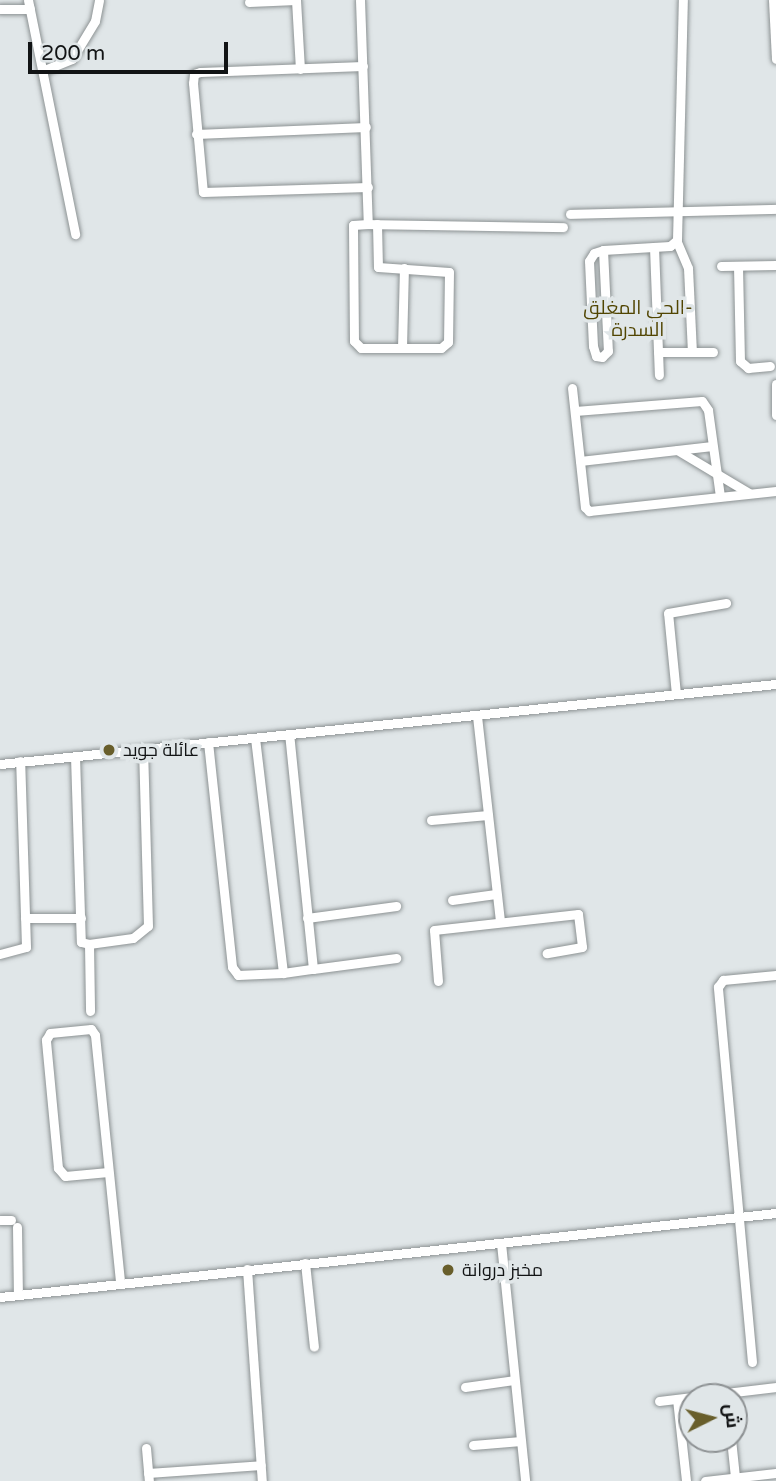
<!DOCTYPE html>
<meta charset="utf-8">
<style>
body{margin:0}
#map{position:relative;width:776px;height:1481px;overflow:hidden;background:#e0e6e8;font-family:"Varela Round",Cairo,sans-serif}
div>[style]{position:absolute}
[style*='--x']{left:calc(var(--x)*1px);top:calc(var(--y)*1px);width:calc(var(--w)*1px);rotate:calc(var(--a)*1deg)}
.roads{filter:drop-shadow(0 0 2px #8c9293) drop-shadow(0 0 2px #8c9293)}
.minor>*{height:9px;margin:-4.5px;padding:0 4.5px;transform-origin:4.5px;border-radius:4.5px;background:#fff}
.dots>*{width:19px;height:19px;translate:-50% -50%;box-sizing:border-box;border:4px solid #e0e6e8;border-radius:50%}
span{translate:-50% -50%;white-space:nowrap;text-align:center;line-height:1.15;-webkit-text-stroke:7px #e0e6e8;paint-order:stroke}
.poi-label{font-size:18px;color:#121415}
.left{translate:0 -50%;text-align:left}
.neighbourhood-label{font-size:19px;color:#514502}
.north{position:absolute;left:678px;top:1383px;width:70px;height:70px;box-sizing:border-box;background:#e0e6e8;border:2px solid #8e9294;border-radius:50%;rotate:84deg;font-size:19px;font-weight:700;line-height:28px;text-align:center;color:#121415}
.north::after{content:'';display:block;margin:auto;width:24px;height:32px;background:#685e2b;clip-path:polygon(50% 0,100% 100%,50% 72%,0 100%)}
.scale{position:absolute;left:28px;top:42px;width:200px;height:32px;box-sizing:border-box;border:4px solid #121415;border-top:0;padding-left:9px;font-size:21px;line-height:24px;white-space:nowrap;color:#121415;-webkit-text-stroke:5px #e0e6e8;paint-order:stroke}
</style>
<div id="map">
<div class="roads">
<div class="minor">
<i style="--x:28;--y:0;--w:239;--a:78.6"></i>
<i style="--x:296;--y:0;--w:69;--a:86.7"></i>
<i style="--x:360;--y:0;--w:224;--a:88"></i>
<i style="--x:773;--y:0;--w:59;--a:87.1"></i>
<i style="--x:249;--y:2;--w:47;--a:-2.4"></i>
<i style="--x:0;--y:9;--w:30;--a:0"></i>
<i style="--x:363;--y:66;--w:163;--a:177.9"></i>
<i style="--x:200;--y:72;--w:6;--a:162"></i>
<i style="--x:194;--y:74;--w:9;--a:96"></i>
<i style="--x:193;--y:83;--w:109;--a:84.8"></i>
<i style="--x:203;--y:192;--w:165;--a:-1.7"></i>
<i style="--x:42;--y:71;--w:32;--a:-22"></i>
<i style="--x:72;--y:59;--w:44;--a:-58.8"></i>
<i style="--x:95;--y:21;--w:21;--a:-79"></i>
<i style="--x:196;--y:134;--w:170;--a:-2.4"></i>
<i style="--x:570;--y:214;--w:206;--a:-1.4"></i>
<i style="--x:377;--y:224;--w:43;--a:88.7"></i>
<i style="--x:378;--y:267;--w:71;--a:4"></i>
<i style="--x:449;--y:272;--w:70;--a:90.8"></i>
<i style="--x:448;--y:342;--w:9;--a:139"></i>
<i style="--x:441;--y:348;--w:80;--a:180"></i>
<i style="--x:361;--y:348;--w:10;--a:-135"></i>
<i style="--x:354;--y:341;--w:116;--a:-90.5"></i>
<i style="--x:353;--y:225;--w:15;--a:-4"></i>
<i style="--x:368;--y:224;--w:195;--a:0.9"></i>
<i style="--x:677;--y:242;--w:28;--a:67"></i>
<i style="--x:688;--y:268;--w:84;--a:87.3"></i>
<i style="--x:654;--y:247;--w:128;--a:87.8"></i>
<i style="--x:603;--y:250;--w:101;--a:87.2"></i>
<i style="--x:608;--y:351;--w:8;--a:135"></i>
<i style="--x:602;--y:357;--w:6;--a:-171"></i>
<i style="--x:596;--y:356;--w:10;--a:-107"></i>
<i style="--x:593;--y:346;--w:85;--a:-92.7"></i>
<i style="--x:589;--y:261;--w:9;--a:-58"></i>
<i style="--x:594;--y:253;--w:9;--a:-18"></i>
<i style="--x:603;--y:250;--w:67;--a:-3.4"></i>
<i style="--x:670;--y:246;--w:9;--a:-41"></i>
<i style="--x:677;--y:240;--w:240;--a:-88.6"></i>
<i style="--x:721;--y:266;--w:55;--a:-1"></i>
<i style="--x:738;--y:266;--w:95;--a:88.8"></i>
<i style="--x:740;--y:361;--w:11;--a:41"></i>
<i style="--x:748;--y:368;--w:22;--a:-5"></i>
<i style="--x:402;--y:348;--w:80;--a:-88.6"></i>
<i style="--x:658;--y:352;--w:55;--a:0"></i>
<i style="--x:776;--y:384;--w:31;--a:90"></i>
<i style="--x:572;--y:388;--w:120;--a:83.8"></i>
<i style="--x:585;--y:507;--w:6;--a:45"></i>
<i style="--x:589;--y:511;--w:188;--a:-6.1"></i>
<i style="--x:575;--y:411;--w:127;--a:-4.5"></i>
<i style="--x:702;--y:401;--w:11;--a:56"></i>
<i style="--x:708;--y:410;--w:87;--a:82.1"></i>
<i style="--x:677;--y:450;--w:84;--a:30.8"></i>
<i style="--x:580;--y:461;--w:133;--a:-6.5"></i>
<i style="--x:676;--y:694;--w:81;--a:-95.6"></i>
<i style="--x:668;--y:613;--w:59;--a:-9.8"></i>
<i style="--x:477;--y:716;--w:206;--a:83.6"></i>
<i style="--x:255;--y:738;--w:237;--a:83.2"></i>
<i style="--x:208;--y:742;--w:226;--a:83.9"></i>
<i style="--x:232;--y:967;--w:10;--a:53"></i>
<i style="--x:238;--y:975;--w:45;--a:-2.5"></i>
<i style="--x:283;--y:973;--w:30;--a:-8"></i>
<i style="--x:313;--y:969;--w:236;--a:-95.8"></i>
<i style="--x:75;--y:756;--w:186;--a:88.2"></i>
<i style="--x:81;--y:942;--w:8;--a:14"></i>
<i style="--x:89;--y:944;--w:44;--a:-7.8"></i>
<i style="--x:133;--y:938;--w:19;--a:-39"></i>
<i style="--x:148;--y:926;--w:177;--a:-91.6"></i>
<i style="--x:0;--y:764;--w:780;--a:-5.89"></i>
<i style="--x:431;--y:820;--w:57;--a:-5"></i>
<i style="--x:452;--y:900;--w:44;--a:-7.8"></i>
<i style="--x:25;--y:918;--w:56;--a:0"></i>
<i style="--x:307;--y:918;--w:90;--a:-7.7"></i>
<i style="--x:89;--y:944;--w:67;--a:89.1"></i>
<i style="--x:0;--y:954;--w:27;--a:-15"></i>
<i style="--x:26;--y:947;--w:186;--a:-91.8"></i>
<i style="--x:313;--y:969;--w:84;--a:-7.5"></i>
<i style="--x:438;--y:981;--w:51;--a:-94.5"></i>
<i style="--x:434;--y:930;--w:145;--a:-6.3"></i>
<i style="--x:578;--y:914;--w:33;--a:83"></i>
<i style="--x:582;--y:947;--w:36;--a:170"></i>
<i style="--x:108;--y:1172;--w:43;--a:174.7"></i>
<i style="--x:65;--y:1176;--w:11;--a:-131"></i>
<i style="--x:58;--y:1168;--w:129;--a:-95.4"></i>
<i style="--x:46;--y:1040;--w:8;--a:-60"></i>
<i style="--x:50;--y:1033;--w:41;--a:-5.6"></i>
<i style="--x:91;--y:1029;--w:7;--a:56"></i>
<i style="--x:95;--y:1035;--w:249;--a:84.2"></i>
<i style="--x:0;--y:1220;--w:11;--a:0"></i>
<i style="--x:17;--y:1227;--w:68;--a:89.2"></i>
<i style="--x:501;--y:1243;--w:239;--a:84.2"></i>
<i style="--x:305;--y:1263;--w:84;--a:83.9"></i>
<i style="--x:247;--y:1269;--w:213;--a:86"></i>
<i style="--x:0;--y:1297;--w:781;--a:-6.18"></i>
<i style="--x:752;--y:1362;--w:377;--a:-95.2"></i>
<i style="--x:718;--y:987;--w:9;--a:-54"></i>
<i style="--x:723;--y:980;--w:53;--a:-5.4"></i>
<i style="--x:465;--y:1387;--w:49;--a:-8.1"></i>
<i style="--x:677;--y:1399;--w:82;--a:83.7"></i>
<i style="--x:659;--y:1401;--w:118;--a:-6.8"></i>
<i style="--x:731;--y:1439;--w:38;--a:84"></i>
<i style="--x:473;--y:1445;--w:48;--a:-4.8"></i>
<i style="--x:146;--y:1448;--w:33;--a:85"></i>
<i style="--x:148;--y:1473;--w:113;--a:-4"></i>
<i style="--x:705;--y:1481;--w:71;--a:-6.4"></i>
</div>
</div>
<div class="dots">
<i style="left:109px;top:750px;background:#685e2b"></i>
<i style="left:448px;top:1270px;background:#685e2b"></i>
</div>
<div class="poi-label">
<span class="left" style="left:123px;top:750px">عائلة جويد</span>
<span class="left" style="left:462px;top:1270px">مخبز دروانة</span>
</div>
<div class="neighbourhood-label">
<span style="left:638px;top:320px">الحي المغلق-<br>السدرة</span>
</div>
<div class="north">ش</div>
<div class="scale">200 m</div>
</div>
